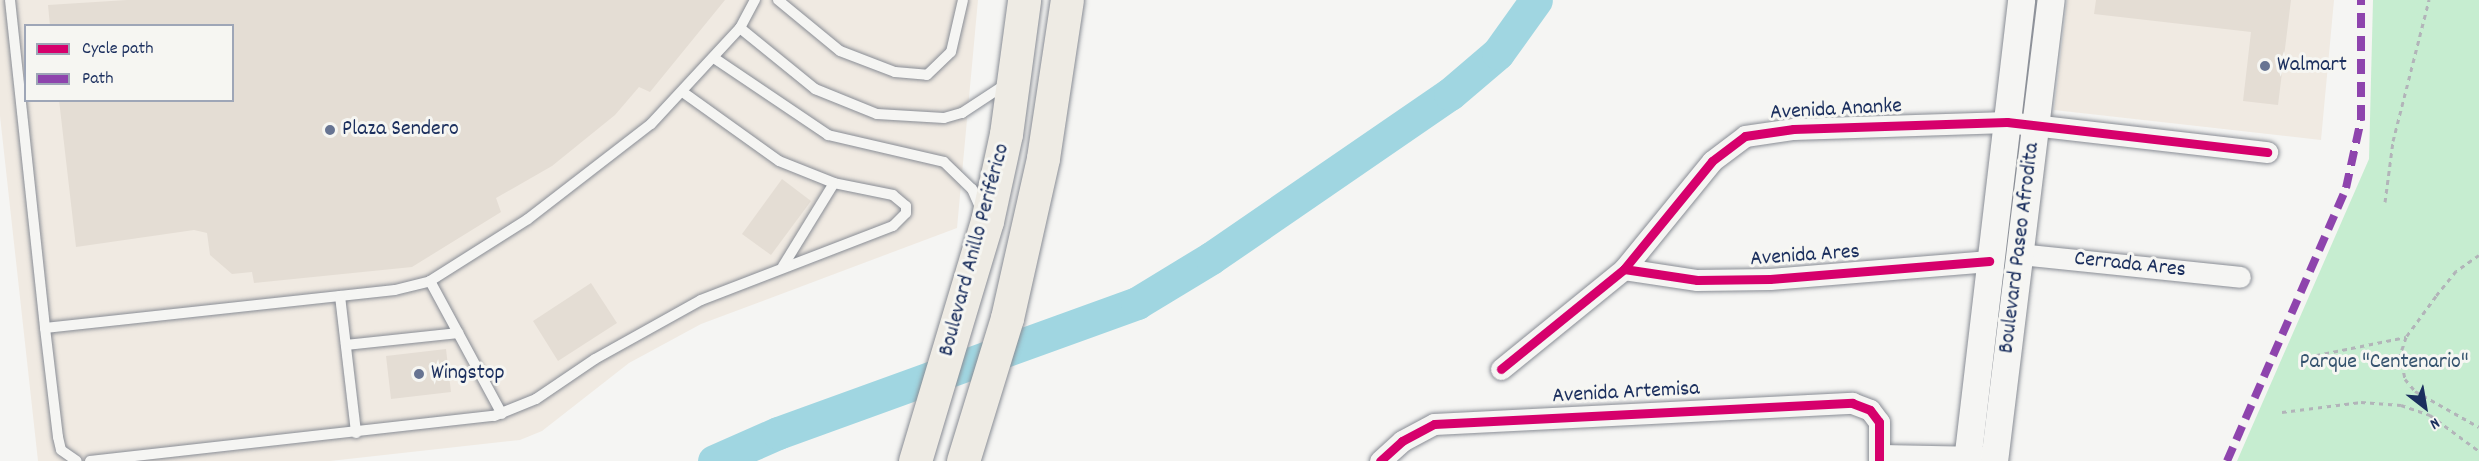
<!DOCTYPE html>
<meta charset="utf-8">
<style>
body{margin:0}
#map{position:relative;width:2479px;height:461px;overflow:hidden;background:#f5f5f3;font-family:Dekko,sans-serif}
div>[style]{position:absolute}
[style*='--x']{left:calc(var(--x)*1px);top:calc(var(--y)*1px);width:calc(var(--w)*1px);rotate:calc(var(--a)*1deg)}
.built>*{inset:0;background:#f0eae2}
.green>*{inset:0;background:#c6edd0}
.river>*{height:33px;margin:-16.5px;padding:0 16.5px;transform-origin:16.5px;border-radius:16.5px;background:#a0d6e1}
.building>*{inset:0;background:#e4ddd4}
.path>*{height:3px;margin-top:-1.5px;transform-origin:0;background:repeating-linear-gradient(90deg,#b2b4b9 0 4.5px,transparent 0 9px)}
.roads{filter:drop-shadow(0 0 2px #898d95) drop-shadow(0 0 2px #898d95)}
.service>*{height:10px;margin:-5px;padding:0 5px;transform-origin:5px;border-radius:5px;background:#f5f5f3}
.minor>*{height:21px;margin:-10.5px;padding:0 10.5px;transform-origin:10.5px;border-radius:10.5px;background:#f5f5f3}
.tertiary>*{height:27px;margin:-13.5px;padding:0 13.5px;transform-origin:13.5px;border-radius:13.5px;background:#f5f5f3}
.primary>*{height:33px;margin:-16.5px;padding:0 16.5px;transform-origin:16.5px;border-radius:16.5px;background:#eeebe4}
.quiet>*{height:8px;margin-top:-4px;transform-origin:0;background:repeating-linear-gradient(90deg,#8e44ad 0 15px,transparent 0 23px)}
.cycleway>*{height:9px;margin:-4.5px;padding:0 4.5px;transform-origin:4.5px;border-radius:4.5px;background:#d6006c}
.dots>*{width:16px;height:16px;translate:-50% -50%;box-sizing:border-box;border:3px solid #f6f6f2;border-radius:50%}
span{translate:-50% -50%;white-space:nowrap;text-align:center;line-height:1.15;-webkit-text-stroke:6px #f6f6f2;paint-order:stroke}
.poi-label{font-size:22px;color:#1b2f5e}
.left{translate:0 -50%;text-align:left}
.street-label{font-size:22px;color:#1b2f5e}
.park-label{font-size:22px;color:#36546f}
.legend{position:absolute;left:24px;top:24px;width:210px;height:78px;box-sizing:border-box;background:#f6f6f2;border:2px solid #9ea6b7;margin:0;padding:8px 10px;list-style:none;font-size:18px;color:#1b2f5e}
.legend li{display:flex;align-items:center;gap:12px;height:30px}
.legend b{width:30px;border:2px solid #9ea6b7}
.north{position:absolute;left:2395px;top:377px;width:60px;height:60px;-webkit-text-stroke:4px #f6f6f2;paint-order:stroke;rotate:149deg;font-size:16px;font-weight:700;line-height:24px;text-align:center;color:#1b2f5e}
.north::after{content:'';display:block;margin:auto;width:21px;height:27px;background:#1b2f5e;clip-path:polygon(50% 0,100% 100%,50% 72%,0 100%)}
</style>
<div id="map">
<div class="built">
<i style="clip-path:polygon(evenodd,0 0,978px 0,957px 228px,701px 324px,629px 363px,542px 431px,520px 440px,330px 461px,38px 461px,0 116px,0 0,26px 26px,232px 26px,232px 100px,26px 100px,26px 26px)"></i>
<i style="clip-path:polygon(2067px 0,2334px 0,2321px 140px,2054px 110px)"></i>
</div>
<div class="green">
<i style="clip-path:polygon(2373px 0,2479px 0,2479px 461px,2237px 461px,2369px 159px)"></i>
</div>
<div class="river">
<i style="--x:714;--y:461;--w:70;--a:-23.6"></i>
<i style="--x:778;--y:433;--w:382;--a:-19.9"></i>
<i style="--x:1137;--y:303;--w:87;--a:-31.3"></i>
<i style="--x:1211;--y:258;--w:290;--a:-34.5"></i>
<i style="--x:1450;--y:94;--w:63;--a:-40.5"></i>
<i style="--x:1498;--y:53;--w:65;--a:-54.4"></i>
</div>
<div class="building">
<i style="clip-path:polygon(127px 0,725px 0,650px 92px,639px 87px,615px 115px,552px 166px,496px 198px,501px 212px,412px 267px,254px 283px,252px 272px,232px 274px,210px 255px,207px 233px,194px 230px,76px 247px,59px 100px,232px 100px,232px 26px,50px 26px,48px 5px)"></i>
<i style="clip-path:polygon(2096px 0,2291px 0,2278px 105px,2243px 101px,2251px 32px,2094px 14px)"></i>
<i style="clip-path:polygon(782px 179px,811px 201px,771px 255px,742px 234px)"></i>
<i style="clip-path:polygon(591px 283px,617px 323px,558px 361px,533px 321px)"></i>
<i style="clip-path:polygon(446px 349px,451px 392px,391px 399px,386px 356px)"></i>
</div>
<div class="path">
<i style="--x:2385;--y:202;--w:62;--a:-82.5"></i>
<i style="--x:2393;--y:141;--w:146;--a:-75.7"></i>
<i style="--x:2479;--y:255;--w:28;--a:145"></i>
<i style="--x:2456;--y:271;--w:32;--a:129"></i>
<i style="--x:2436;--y:296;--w:51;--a:126.2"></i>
<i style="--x:2406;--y:337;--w:19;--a:108"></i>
<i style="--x:2400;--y:355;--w:25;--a:78"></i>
<i style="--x:2405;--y:379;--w:16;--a:50"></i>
<i style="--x:2415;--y:391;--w:73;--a:29.4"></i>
<i style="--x:2307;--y:357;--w:101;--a:-11.4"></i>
<i style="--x:2282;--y:412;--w:80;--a:-7.2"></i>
<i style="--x:2361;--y:402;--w:40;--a:4.3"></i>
<i style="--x:2401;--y:405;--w:31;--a:19"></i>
<i style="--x:2430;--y:415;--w:61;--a:36.3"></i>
</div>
<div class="roads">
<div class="service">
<i style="--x:10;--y:0;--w:330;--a:83.9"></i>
<i style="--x:45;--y:328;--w:352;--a:-6.2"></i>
<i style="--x:395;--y:290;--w:36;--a:-14"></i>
<i style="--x:430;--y:281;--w:116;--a:-32.3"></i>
<i style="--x:528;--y:219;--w:155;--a:-37.7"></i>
<i style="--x:651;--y:124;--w:131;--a:-47.2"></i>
<i style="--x:740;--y:28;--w:32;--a:-62"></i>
<i style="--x:778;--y:0;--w:80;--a:39.4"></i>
<i style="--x:840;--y:51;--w:59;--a:20.9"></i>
<i style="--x:895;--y:72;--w:32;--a:5"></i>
<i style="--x:927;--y:75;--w:33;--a:-44"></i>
<i style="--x:951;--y:52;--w:53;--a:-77"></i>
<i style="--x:740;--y:28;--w:97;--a:39.1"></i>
<i style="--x:815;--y:89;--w:67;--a:22"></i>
<i style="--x:877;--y:114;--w:67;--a:3.4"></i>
<i style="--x:944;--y:118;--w:19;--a:-16"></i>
<i style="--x:962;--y:113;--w:53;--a:-33.4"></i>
<i style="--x:714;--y:58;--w:138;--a:34"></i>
<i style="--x:828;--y:135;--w:119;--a:13.1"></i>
<i style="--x:944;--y:162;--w:39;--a:44"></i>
<i style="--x:972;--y:189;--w:22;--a:66"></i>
<i style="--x:783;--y:266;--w:97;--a:-58.4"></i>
<i style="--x:430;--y:281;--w:151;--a:61.6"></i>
<i style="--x:340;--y:296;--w:138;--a:83.3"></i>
<i style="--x:45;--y:328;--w:110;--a:83.2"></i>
<i style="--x:58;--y:437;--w:13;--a:77"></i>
<i style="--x:61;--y:450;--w:19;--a:35"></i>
<i style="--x:346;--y:345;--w:113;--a:-6.1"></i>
<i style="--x:90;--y:461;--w:406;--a:-6.4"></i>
<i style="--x:494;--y:416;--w:45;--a:-22"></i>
<i style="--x:536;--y:399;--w:71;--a:-34.1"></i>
<i style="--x:595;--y:359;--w:121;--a:-29.1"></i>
<i style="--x:701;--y:300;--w:206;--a:-21.1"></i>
<i style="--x:893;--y:226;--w:18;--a:-45"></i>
<i style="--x:906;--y:213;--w:7;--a:-90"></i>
<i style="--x:906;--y:206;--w:17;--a:-140"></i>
<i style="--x:893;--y:195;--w:60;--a:-168.5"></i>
<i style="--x:834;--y:183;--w:59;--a:-158.2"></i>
<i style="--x:779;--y:161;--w:117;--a:-144.4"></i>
</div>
<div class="minor">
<i style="--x:2019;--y:254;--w:222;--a:5.9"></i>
<i style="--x:1624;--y:269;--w:74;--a:8.6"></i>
<i style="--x:1697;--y:280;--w:73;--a:-0.8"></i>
<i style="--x:1770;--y:279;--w:220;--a:-4.7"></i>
<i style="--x:1501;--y:369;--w:159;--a:-39.1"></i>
<i style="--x:1624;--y:269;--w:139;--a:-50.8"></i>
<i style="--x:1712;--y:161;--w:41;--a:-37.1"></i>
<i style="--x:1745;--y:136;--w:49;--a:-8.3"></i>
<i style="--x:1793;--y:129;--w:214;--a:-1.9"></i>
<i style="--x:2007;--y:122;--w:262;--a:6.6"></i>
<i style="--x:1880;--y:455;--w:102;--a:1.1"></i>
<i style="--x:1380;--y:461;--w:30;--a:-42"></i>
<i style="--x:1402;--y:441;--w:36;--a:-28"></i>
<i style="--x:1434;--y:424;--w:419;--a:-2.9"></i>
<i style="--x:1852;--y:403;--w:19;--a:21"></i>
<i style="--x:1870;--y:410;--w:15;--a:53"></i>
<i style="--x:1879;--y:422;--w:39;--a:90"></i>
</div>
<div class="tertiary">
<i style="--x:1967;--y:461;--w:464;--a:-83.3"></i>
<i style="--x:1994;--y:461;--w:465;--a:-83"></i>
</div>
<div class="primary">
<i style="--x:915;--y:461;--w:251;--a:-73.3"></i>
<i style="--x:987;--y:221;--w:89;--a:-77.7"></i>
<i style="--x:1006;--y:134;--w:135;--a:-82.3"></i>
<i style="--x:963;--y:461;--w:150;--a:-72.9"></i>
<i style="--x:1007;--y:318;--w:164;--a:-77.3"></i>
<i style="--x:1043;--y:158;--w:160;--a:-81.4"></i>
</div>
</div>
<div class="quiet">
<i style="--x:2227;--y:461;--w:298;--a:-66.4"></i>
<i style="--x:2346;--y:188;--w:70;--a:-77.6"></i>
<i style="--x:2361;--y:120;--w:120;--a:-90"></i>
</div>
<div class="cycleway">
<i style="--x:1624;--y:269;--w:74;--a:8.6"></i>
<i style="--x:1697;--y:280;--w:73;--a:-0.8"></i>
<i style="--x:1770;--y:279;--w:220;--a:-4.7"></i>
<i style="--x:1501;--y:369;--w:159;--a:-39.1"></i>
<i style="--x:1624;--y:269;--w:139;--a:-50.8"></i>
<i style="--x:1712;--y:161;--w:41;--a:-37.1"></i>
<i style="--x:1745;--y:136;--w:49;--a:-8.3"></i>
<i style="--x:1793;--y:129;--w:214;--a:-1.9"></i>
<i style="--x:2007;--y:122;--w:262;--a:6.6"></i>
<i style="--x:1380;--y:461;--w:30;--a:-42"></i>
<i style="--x:1402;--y:441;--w:36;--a:-28"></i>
<i style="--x:1434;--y:424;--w:419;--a:-2.9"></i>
<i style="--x:1852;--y:403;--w:19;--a:21"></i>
<i style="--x:1870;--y:410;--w:15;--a:53"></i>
<i style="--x:1879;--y:422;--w:39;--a:90"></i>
</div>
<div class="dots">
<i style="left:2265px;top:66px;background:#677492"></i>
<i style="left:330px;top:130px;background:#677492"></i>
<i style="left:419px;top:374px;background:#677492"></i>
</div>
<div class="poi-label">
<span class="left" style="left:2277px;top:66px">Walmart</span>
<span class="left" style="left:342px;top:130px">Plaza Sendero</span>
<span class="left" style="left:431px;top:374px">Wingstop</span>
</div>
<div class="street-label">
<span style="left:1836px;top:110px;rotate:-3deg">Avenida Ananke</span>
<span style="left:2020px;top:248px;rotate:-83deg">Boulevard Paseo Afrodita</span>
<span style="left:975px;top:250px;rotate:-75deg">Boulevard Anillo Periférico</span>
<span style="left:1805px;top:256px;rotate:-4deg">Avenida Ares</span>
<span style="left:2130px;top:265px;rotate:6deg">Cerrada Ares</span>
<span style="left:1626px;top:393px;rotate:-3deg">Avenida Artemisa</span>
</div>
<div class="park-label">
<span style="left:2384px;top:363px">Parque "Centenario"</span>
</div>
<ul class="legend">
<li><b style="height:8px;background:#d6006c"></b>Cycle path</li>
<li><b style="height:8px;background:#8e44ad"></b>Path</li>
</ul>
<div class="north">N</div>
</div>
